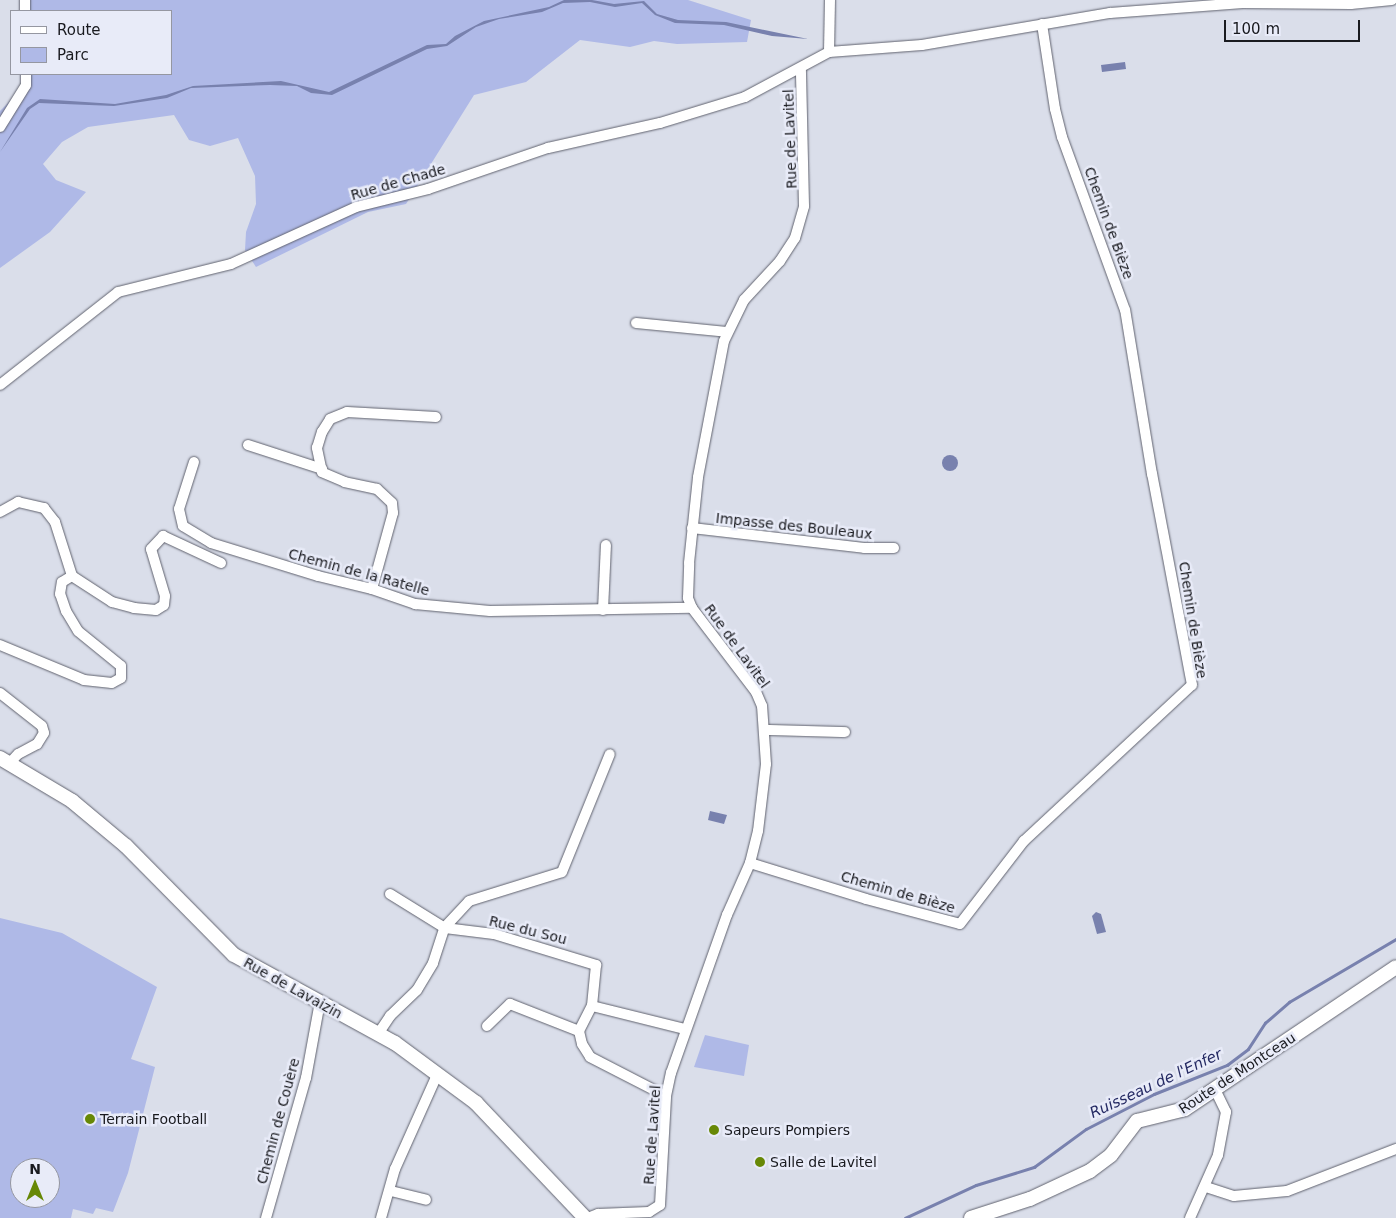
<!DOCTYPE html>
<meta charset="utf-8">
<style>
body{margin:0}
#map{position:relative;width:1396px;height:1218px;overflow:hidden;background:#dadeea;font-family:"DejaVu Sans",sans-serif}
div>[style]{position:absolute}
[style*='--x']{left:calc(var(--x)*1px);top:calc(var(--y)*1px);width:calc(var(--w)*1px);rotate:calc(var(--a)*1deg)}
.green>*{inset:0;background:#afb9e7}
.water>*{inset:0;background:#7881ae}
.round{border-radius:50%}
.stream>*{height:2.5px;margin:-1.25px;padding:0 1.25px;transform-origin:1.25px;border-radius:1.25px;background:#7881ae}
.roads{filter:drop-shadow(0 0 1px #60626e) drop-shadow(0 0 1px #60626e)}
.street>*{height:10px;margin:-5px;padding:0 5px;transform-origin:5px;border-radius:5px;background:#fff}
.secondary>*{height:14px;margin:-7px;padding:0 7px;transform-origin:7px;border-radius:7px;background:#fff}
.dots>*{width:14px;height:14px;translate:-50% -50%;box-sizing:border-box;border:2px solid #e8ebf8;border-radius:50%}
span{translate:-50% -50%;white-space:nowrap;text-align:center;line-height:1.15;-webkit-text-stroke:5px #e8ebf8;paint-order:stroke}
.street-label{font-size:14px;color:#191a1f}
.poi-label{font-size:14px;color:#191a1f}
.left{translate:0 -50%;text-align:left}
.water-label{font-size:15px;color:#252a63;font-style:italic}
.legend{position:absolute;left:10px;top:10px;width:162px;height:65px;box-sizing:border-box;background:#e8ebf8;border:1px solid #9597a1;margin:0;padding:6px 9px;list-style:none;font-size:15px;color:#191a1f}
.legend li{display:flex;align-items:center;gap:10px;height:25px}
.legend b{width:25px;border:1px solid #9597a1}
.north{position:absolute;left:10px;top:1158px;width:50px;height:50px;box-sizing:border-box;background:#e8ebf8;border:1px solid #9597a1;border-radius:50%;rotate:0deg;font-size:14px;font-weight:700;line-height:20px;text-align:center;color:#191a1f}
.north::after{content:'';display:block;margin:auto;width:18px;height:22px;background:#678806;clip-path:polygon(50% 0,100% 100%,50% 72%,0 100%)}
.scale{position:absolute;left:1224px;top:20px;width:136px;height:22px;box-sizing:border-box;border:2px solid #191a1f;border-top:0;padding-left:6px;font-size:15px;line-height:18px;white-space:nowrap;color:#191a1f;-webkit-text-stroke:4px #e8ebf8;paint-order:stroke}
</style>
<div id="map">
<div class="green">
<i style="clip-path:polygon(25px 0,688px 0,751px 20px,747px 42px,677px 44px,654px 41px,630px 47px,580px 40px,526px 82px,474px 95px,406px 204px,368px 212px,256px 267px,245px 250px,246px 232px,256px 204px,255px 176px,238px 138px,210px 146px,189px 140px,174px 115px,88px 127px,62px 142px,43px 164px,56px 180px,86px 192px,50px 232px,0 268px,0 111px,26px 85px,26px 74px,171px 74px,171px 11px,25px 11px)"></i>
<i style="clip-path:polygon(evenodd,0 918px,62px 933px,157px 987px,131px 1059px,155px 1067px,128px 1173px,113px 1212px,96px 1208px,93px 1214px,73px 1209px,71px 1218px,0 1218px,0 918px,20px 1168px,50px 1168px,50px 1198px,20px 1198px,20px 1168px)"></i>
<i style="clip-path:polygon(705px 1035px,749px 1045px,744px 1076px,694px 1067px)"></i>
</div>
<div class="water">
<i style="clip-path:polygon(564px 0,592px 0,614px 4px,644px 1px,657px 14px,678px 20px,726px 22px,808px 39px,772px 36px,724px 25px,675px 23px,655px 15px,642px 3px,615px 7px,590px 2px,563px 3px,542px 12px,499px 19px,476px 27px,447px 46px,427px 49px,332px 95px,311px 93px,297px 86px,270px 85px,191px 88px,167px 98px,114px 106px,39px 103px,30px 109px,0 152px,27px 108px,40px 99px,115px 104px,166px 95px,193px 86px,281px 81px,329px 92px,427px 45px,446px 44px,455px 36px,484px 21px,549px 7px)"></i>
<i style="clip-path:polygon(1125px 62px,1126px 69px,1102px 72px,1101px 65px)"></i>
<i class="round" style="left:942px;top:455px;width:16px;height:16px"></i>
<i style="clip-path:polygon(710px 811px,727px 815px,724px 824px,708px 820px)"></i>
<i style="clip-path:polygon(1096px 912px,1101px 914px,1106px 932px,1097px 934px,1092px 916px)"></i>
</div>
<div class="stream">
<i style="--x:905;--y:1218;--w:78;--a:-24.9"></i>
<i style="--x:976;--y:1185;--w:61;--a:-17.2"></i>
<i style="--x:1034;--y:1167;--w:64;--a:-36.2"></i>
<i style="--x:1086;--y:1129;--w:76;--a:-27.2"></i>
<i style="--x:1154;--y:1094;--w:79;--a:-21.7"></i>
<i style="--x:1227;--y:1065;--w:26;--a:-37"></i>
<i style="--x:1248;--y:1049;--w:31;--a:-57"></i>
<i style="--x:1265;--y:1023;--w:32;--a:-41"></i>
<i style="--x:1289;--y:1002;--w:124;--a:-30.5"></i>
</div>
<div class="roads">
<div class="street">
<i style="--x:25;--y:0;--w:11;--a:90"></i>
<i style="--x:829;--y:52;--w:52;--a:-88.9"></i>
<i style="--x:0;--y:127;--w:49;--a:-58.2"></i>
<i style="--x:26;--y:85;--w:11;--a:-90"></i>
<i style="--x:636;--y:323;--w:91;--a:5.6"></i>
<i style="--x:0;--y:385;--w:150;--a:-38.2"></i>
<i style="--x:118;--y:292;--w:116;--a:-13.9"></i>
<i style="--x:231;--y:264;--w:137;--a:-24.5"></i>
<i style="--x:356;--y:207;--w:74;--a:-14"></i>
<i style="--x:428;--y:189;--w:127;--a:-18.9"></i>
<i style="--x:548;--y:148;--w:115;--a:-12.6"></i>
<i style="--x:660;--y:123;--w:89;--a:-17"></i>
<i style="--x:745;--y:97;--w:95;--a:-28.2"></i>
<i style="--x:829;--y:52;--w:93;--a:-4.3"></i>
<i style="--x:922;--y:45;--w:191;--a:-9.7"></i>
<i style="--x:1110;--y:13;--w:133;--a:-4.3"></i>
<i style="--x:1243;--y:3;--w:108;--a:0.5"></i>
<i style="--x:1351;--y:4;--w:41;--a:-5.6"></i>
<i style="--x:248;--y:445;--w:78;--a:18"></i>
<i style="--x:194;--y:462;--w:49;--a:107.7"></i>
<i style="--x:179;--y:509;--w:17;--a:77"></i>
<i style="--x:183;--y:526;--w:33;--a:31"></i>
<i style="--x:211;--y:543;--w:112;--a:17.1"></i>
<i style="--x:318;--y:576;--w:56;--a:13.5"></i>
<i style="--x:372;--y:589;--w:46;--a:19.2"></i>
<i style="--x:415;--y:604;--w:75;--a:5.3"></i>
<i style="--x:490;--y:611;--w:202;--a:-0.9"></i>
<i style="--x:0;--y:512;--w:21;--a:-29"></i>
<i style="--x:18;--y:502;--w:27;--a:13"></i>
<i style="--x:44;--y:508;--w:18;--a:52"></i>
<i style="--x:55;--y:522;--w:57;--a:72.5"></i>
<i style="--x:72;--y:576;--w:48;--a:33"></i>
<i style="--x:112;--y:602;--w:23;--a:15"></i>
<i style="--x:134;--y:608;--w:22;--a:5"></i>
<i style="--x:156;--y:610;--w:9;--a:-32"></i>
<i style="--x:164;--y:605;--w:9;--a:-84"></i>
<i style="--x:165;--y:596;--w:49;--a:-106.6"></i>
<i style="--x:151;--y:549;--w:18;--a:-47"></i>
<i style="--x:163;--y:536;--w:64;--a:25"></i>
<i style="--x:692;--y:528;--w:173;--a:6.6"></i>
<i style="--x:864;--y:548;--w:30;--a:0"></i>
<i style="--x:372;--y:589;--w:79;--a:-74.6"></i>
<i style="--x:393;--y:513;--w:10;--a:-96"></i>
<i style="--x:392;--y:503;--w:21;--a:-137"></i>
<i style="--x:377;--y:489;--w:33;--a:-168"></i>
<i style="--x:345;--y:482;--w:25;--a:-157"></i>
<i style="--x:322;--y:472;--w:25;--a:-102"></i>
<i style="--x:317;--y:448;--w:17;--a:-73"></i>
<i style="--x:322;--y:432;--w:15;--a:-58"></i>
<i style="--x:330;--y:419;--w:18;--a:-22"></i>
<i style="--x:347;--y:412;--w:89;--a:3.2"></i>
<i style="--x:603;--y:610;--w:65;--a:-87.4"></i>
<i style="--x:0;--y:645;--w:91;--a:22.6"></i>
<i style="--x:84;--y:680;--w:28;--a:6"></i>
<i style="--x:112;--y:683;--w:10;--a:-29"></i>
<i style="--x:121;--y:678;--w:12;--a:-90"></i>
<i style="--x:121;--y:666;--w:55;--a:-140.9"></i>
<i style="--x:78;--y:631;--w:23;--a:-121"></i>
<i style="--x:66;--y:611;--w:18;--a:-109"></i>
<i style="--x:60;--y:594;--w:12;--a:-81"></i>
<i style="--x:62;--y:582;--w:12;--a:-31"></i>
<i style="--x:0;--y:693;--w:53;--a:38.2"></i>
<i style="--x:42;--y:726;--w:7;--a:74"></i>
<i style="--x:44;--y:733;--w:13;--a:122"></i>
<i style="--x:37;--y:744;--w:21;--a:152"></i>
<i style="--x:18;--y:754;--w:12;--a:132"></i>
<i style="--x:766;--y:730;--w:79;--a:1.5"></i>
<i style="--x:750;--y:863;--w:121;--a:17.2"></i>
<i style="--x:866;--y:899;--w:97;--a:14.9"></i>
<i style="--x:960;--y:924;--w:105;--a:-52.4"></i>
<i style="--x:1024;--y:841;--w:229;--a:-42.9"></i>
<i style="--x:1192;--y:685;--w:215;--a:-100.7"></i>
<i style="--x:1152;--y:474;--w:166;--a:-99.3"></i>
<i style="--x:1125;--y:310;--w:184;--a:-110"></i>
<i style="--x:1062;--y:137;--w:29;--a:-104"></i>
<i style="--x:1055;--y:109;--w:86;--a:-98.7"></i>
<i style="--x:390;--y:894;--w:65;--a:31.7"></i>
<i style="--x:445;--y:928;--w:49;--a:7"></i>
<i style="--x:494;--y:934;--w:107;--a:16.9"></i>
<i style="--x:596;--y:965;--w:41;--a:95.6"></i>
<i style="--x:487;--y:1026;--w:32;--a:-44"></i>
<i style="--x:510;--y:1004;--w:74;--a:21.4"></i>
<i style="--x:579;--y:1031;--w:13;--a:77"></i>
<i style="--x:582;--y:1044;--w:15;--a:58"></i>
<i style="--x:590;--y:1057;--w:85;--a:27.2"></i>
<i style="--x:579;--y:1031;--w:28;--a:-63"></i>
<i style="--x:592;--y:1006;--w:96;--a:13.9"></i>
<i style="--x:378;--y:1034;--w:22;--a:-56"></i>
<i style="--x:390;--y:1016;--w:37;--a:-44"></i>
<i style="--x:417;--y:990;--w:31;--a:-59"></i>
<i style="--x:433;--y:963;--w:38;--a:-72"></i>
<i style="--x:445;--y:927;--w:35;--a:-47"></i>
<i style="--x:469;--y:901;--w:97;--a:-17.3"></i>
<i style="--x:562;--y:872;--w:127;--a:-67.9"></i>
<i style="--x:1206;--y:1187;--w:29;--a:18"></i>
<i style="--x:1234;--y:1196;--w:53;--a:-5.4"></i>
<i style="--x:1287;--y:1191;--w:117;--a:-21.1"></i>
<i style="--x:391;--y:1191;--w:36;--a:14"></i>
<i style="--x:266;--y:1218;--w:146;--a:-74.1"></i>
<i style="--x:306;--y:1078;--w:77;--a:-79.6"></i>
<i style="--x:381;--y:1218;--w:51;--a:-74.1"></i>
<i style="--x:395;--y:1169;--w:105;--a:-65.9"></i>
<i style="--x:588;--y:1218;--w:11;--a:-22"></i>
<i style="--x:598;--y:1214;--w:51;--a:-2.2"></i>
<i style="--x:649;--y:1212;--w:13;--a:-32"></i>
<i style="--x:660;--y:1205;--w:109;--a:-86.8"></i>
<i style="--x:666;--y:1096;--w:24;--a:-78"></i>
<i style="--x:671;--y:1073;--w:168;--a:-70.5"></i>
<i style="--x:727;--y:915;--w:57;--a:-66.1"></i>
<i style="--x:750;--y:863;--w:33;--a:-76"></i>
<i style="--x:758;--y:831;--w:67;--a:-83.2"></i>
<i style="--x:766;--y:764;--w:58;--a:-93.9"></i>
<i style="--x:762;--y:706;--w:15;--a:-113"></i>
<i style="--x:756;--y:692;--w:106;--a:-127.3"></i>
<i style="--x:692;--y:608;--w:11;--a:-112"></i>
<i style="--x:688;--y:598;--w:35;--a:-88"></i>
<i style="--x:689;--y:563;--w:86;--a:-84"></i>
<i style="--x:698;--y:477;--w:138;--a:-79.2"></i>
<i style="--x:724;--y:341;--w:46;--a:-64"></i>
<i style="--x:744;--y:300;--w:53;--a:-47.3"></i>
<i style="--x:780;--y:261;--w:27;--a:-57"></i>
<i style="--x:795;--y:238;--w:33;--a:-74"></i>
<i style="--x:804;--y:206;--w:137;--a:-91.3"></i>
<i style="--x:1190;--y:1218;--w:69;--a:-66"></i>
<i style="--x:1218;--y:1155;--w:44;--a:-79.5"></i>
<i style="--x:1226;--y:1112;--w:25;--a:-116"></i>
</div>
<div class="secondary">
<i style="--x:0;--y:758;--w:84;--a:30.8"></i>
<i style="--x:72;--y:801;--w:70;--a:39.8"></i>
<i style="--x:126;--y:846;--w:153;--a:45.3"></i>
<i style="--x:234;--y:955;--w:183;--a:28.7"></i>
<i style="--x:395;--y:1043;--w:101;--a:36.5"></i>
<i style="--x:476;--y:1103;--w:158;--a:46.5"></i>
<i style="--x:971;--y:1218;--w:62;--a:-17.9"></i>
<i style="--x:1030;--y:1199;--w:66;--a:-25"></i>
<i style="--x:1090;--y:1171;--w:26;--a:-37"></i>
<i style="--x:1111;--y:1155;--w:43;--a:-52.6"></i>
<i style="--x:1137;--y:1121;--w:49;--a:-14"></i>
<i style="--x:1185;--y:1109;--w:254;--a:-33.9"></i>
</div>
</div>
<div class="dots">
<i style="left:90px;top:1119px;background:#678806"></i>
<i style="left:714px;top:1130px;background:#678806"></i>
<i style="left:760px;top:1162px;background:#678806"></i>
</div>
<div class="street-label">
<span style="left:790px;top:139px;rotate:-92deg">Rue de Lavitel</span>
<span style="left:398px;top:182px;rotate:-16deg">Rue de Chade</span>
<span style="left:1109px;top:223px;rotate:70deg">Chemin de Bièze</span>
<span style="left:794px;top:526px;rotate:6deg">Impasse des Bouleaux</span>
<span style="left:359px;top:572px;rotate:15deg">Chemin de la Ratelle</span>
<span style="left:1193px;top:620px;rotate:81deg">Chemin de Bièze</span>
<span style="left:737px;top:646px;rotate:54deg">Rue de Lavitel</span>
<span style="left:898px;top:892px;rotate:16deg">Chemin de Bièze</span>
<span style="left:528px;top:930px;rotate:14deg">Rue du Sou</span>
<span style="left:293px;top:988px;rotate:29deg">Rue de Lavaizin</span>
<span style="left:1237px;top:1073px;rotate:-33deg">Route de Montceau</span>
<span style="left:278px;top:1121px;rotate:-75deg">Chemin de Couère</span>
<span style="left:652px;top:1135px;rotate:-86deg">Rue de Lavitel</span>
</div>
<div class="poi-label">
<span class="left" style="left:100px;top:1119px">Terrain Football</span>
<span class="left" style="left:724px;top:1130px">Sapeurs Pompiers</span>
<span class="left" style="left:770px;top:1162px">Salle de Lavitel</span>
</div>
<div class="water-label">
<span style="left:1156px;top:1084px;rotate:-25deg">Ruisseau de l'Enfer</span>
</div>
<ul class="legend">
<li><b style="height:6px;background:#fff"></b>Route</li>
<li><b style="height:14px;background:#afb9e7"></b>Parc</li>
</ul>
<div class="north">N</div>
<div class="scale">100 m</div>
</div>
